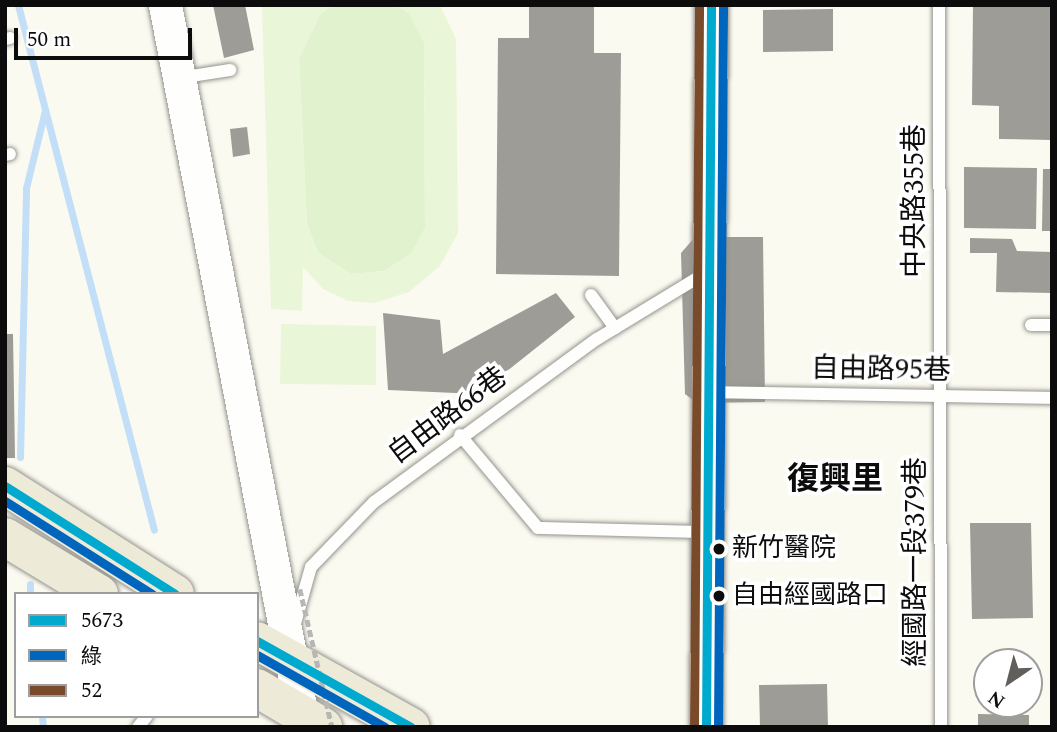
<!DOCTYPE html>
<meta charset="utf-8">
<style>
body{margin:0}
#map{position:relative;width:1057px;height:732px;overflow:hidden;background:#fbfaf0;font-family:Spectral,"Noto Sans TC",serif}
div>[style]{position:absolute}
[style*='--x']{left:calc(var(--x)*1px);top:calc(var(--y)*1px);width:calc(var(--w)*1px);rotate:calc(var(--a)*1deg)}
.green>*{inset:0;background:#e0f3ce}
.pitch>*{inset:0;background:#eaf6d8}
.stream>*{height:7px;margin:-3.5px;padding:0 3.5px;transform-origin:3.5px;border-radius:3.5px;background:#c3dff8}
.building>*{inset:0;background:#9e9c96}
.roads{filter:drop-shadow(0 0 2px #94938f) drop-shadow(0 0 2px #94938f)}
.service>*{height:12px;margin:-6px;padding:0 6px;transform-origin:6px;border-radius:6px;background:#fefefd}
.tertiary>*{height:33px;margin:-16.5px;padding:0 16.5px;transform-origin:16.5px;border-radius:16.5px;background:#fefefd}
.primary>*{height:38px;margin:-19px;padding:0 19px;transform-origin:19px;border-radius:19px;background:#edead7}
.path-bridge>*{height:4.5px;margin-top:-2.25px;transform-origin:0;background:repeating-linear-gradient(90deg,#b7b7b5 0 7px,transparent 0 10.5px)}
.bus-1>*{height:9px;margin:-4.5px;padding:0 4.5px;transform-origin:4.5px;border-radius:4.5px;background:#00a9ce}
.bus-2>*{height:9px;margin:-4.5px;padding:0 4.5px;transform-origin:4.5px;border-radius:4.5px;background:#0065bd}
.bus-3>*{height:9px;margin:-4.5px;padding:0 4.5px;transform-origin:4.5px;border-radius:4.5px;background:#7a4b2a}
.dots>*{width:19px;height:19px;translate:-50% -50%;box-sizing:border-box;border:4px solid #fff;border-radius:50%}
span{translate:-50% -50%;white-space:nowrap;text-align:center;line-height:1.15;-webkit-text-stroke:7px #fff;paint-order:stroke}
.bus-label{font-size:26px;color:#0c0c0c}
.left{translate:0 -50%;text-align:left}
.street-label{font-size:28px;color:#0c0c0c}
.quarter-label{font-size:32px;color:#0c0c0c;font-weight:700}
.frame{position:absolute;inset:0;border:7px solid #0c0c0c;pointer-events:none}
.legend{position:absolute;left:14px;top:592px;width:245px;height:126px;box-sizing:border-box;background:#fff;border:2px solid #9e9e9e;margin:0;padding:9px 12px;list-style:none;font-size:21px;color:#0c0c0c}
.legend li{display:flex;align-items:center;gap:14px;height:35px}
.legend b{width:35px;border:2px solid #9e9e9e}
.north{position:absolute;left:973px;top:648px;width:70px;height:70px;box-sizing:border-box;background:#fff;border:2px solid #9e9e9e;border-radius:50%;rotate:215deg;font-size:19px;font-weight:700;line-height:28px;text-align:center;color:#0c0c0c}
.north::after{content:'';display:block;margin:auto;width:24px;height:32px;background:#605f5c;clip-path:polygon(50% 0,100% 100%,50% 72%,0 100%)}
.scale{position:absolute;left:14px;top:28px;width:178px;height:32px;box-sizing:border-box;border:4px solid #0c0c0c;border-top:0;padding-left:9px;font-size:21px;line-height:24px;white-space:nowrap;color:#0c0c0c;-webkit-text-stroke:5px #fff;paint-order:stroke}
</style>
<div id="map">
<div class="green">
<i style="clip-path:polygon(333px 5px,395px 5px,409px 13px,424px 42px,425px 228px,411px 254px,384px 271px,351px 274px,318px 253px,307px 224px,299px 58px,321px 13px)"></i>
</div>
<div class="pitch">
<i style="clip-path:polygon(262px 5px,333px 5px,321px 13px,299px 58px,307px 224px,318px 253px,351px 274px,384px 271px,411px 254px,425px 228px,424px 42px,409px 13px,395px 5px,440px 5px,456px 39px,458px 233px,440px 266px,409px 292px,375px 303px,348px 301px,323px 289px,303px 267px,302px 311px,271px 309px)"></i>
<i style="clip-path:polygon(281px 324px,376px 326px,376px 385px,280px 384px)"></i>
</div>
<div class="stream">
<i style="--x:18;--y:5;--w:542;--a:75.48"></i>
<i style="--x:20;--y:457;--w:269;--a:-88.7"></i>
<i style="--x:26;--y:188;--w:80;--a:-76.3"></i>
<i style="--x:30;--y:584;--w:10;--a:90"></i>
<i style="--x:42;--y:716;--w:11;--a:85"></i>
</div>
<div class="building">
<i style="clip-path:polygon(213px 5px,245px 5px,254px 50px,224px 58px)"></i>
<i style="clip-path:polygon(529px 5px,594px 5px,594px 53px,621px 53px,619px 276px,496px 274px,498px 38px,529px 38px)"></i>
<i style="clip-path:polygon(973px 5px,1052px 5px,1052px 140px,999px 139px,999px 106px,972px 105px)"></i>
<i style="clip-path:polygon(833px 9px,833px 51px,763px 52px,763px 10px)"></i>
<i style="clip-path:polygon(247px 127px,250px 154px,233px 157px,230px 129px)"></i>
<i style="clip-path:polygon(964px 167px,1037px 168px,1036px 229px,964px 228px)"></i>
<i style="clip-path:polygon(1043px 169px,1052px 169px,1052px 231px,1042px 231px)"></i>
<i style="clip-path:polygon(695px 237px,763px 237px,765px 402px,697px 403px,685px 394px,681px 253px)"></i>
<i style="clip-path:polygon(970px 238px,1012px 239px,1017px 251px,1052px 252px,1052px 293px,996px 292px,997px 253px,970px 253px)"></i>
<i style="clip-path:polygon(556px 293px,575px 317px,478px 394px,388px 390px,383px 313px,440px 320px,443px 354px)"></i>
<i style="clip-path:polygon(5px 334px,13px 334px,15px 458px,5px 458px)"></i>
<i style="clip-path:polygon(970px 523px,1031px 523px,1033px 618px,972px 619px)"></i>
<i style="clip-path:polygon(827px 684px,828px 727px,760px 727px,759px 685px)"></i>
<i style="clip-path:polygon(978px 714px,1029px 715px,1029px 727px,978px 727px)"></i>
</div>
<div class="roads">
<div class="service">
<i style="--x:939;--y:5;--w:722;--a:89.84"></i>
<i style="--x:5;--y:39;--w:5;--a:-11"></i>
<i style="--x:179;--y:78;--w:52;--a:-8.9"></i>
<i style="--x:5;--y:155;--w:5;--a:-11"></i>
<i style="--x:591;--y:295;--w:41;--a:54"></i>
<i style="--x:1031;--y:325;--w:21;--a:0"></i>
<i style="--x:710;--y:392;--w:342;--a:1"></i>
<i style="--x:460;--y:435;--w:121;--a:50"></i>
<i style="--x:538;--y:528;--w:167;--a:1.4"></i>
<i style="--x:294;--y:627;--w:62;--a:-74.2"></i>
<i style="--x:311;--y:567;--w:91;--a:-45.9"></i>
<i style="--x:374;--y:502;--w:276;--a:-36.2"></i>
<i style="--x:597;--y:339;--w:125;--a:-31.3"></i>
<i style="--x:138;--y:727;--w:14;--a:-51"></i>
</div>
<div class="tertiary">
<i style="--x:165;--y:5;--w:735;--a:79.1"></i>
<i style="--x:706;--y:727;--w:722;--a:-89.6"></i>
</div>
<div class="primary">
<i style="--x:5;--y:486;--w:201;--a:32.4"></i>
<i style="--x:5;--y:537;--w:110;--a:31.2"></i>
<i style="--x:257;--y:641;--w:176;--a:29.2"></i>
<i style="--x:257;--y:688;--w:77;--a:30.6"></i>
</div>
</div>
<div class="path-bridge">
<i style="--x:300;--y:589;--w:142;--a:76.9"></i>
</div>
<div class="bus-1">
<i style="--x:5;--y:486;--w:201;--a:32.4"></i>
<i style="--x:257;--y:641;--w:176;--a:29.2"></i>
<i style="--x:706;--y:727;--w:722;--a:-89.6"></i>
</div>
<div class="bus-2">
<i style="--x:5;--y:501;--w:174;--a:32.3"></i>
<i style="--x:257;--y:655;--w:147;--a:29.4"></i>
<i style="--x:718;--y:727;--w:722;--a:-89.6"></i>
</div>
<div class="bus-3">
<i style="--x:694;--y:727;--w:722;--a:-89.6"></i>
</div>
<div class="dots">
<i style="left:719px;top:549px;background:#0c0c0c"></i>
<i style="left:719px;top:596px;background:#0c0c0c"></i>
</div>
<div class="bus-label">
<span class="left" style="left:732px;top:549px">新竹醫院</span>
<span class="left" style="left:732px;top:596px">自由經國路口</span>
</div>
<div class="street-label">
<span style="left:915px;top:201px;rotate:-90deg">中央路355巷</span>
<span style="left:881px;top:370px;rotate:1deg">自由路95巷</span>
<span style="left:448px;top:416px;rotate:-37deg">自由路66巷</span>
<span style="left:916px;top:562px;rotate:-90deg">經國路一段379巷</span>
</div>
<div class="quarter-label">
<span style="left:835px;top:480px">復興里</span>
</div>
<div class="frame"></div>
<ul class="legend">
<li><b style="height:9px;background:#00a9ce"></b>5673</li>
<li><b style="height:9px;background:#0065bd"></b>綠</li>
<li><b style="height:9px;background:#7a4b2a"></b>52</li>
</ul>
<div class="north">N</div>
<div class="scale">50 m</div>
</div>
